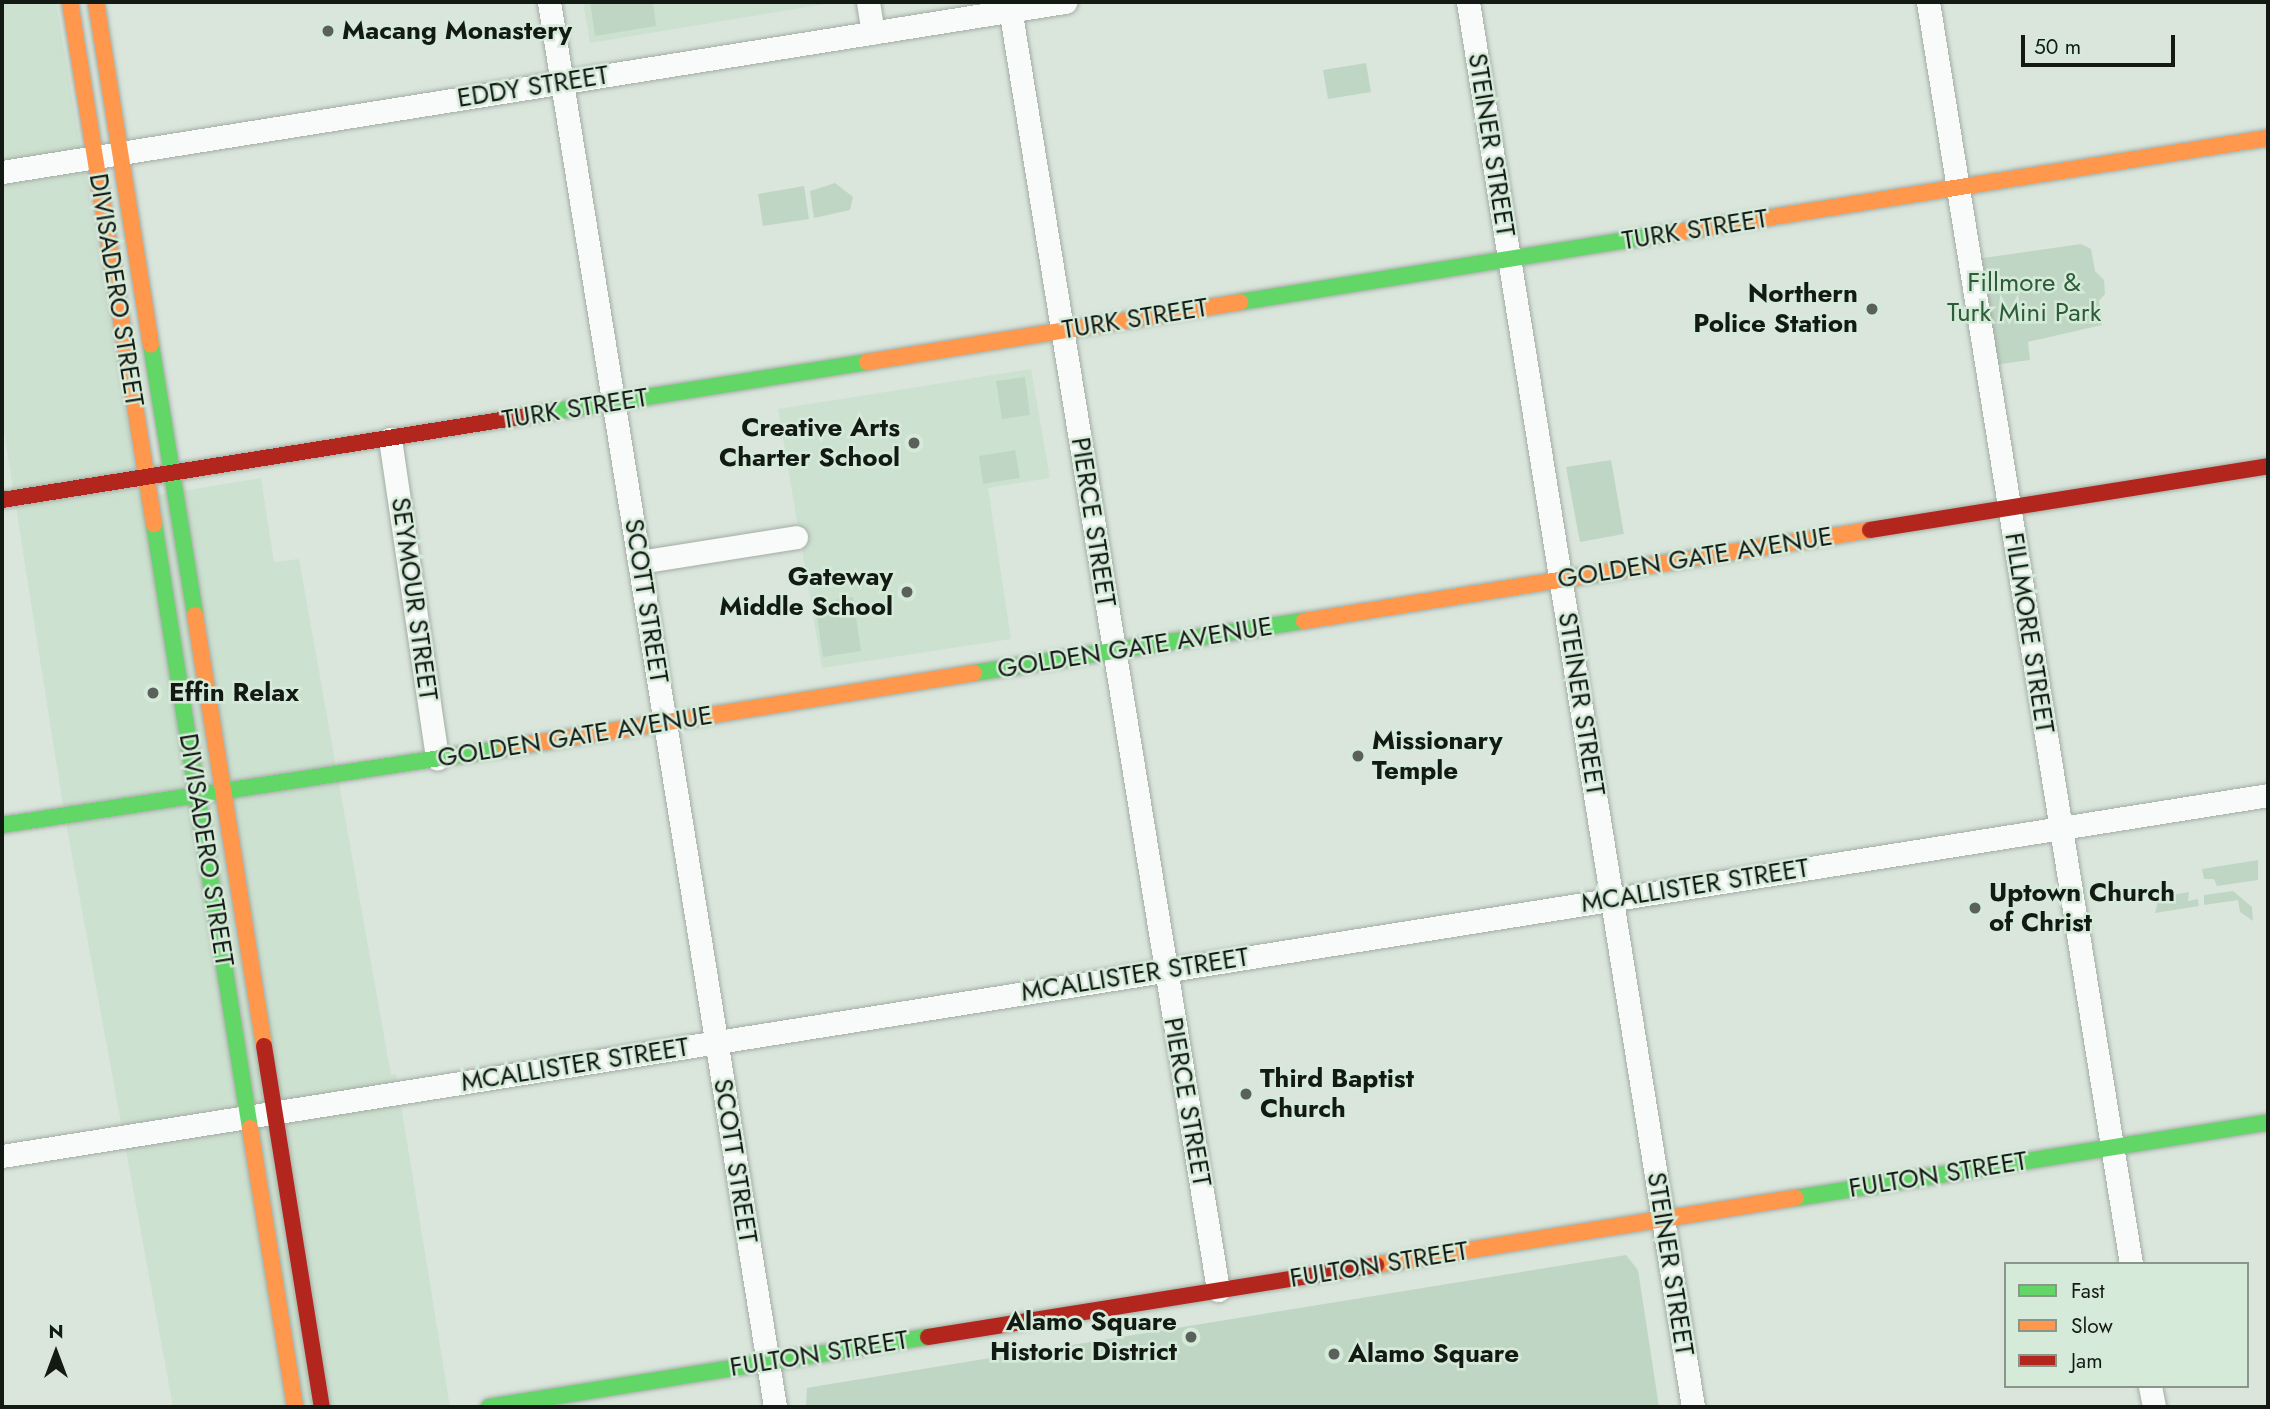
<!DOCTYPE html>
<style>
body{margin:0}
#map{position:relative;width:2270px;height:1409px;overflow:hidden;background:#dae6dc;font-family:Jost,sans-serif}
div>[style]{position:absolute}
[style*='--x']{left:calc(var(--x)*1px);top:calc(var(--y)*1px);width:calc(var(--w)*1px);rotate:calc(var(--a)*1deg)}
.built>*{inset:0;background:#cde1d0}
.green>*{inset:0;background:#c0d6c4}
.roads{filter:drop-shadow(0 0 2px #a3aca4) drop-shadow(0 0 2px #a3aca4)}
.street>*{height:23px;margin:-11.5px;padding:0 11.5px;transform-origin:11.5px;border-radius:11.5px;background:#f9fbfa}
.fast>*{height:16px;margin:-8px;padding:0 8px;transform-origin:8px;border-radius:8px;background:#63d668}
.slow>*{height:16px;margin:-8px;padding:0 8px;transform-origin:8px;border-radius:8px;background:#ff974d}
.jam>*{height:16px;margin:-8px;padding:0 8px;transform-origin:8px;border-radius:8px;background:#b3261e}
.dots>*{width:19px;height:19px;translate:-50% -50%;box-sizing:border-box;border:4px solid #d6ead9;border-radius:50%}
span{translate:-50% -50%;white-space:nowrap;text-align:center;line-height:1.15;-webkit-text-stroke:5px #d6ead9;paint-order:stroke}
.poi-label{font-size:26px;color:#131a14;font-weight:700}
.left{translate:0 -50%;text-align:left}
.right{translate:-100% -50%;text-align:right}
.street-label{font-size:26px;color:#131a14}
.park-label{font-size:26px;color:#2d5c38}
.frame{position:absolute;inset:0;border:4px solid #131a14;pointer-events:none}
.legend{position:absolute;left:2004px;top:1262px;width:245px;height:126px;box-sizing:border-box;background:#d6ead9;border:2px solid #88978a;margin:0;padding:9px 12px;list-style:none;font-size:21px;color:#131a14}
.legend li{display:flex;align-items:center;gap:14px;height:35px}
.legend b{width:35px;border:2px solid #88978a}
.north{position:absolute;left:21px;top:1318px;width:70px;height:70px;-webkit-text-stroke:5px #d6ead9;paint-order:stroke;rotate:0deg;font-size:19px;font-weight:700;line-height:28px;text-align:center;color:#131a14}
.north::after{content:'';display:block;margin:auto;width:24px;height:32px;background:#131a14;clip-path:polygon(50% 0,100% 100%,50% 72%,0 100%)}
.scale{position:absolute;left:2021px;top:35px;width:154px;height:32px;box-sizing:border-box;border:4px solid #131a14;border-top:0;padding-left:9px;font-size:21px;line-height:24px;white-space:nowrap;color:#131a14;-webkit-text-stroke:5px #d6ead9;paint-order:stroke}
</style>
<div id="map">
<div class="built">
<i style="clip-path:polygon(2px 2px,56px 2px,140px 498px,261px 478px,274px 562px,299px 559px,391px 1075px,396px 1074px,450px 1407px,173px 1407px,64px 812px,2px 419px)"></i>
<i style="clip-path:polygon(583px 2px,838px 2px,590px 43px)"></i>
<i style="clip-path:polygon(1031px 369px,1050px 478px,988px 488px,1011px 639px,822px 668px,778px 409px)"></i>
</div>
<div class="green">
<i style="clip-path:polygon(590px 2px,653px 2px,656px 26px,595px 36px)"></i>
<i style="clip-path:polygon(1366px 63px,1371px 92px,1328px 99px,1323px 70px)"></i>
<i style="clip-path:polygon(835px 183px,853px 197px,850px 210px,814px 218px,810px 191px)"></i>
<i style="clip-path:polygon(804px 186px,809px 219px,763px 226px,758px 194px)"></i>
<i style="clip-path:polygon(2081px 244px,2091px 249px,2095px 271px,2104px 280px,2105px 294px,2099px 301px,2102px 325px,2028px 342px,2030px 360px,1986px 366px,1969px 260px)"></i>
<i style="clip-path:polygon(1025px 377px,1030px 415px,1002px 419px,996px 381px)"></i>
<i style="clip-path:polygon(1015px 450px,1020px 478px,983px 484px,979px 456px)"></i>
<i style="clip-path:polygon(1611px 460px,1624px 534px,1580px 542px,1566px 467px)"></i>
<i style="clip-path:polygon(853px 597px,861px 651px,823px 657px,815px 603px)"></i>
<i style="clip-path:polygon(2258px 860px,2258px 880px,2217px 886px,2214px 879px,2204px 879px,2202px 869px)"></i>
<i style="clip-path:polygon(2233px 891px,2252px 907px,2253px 921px,2240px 912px,2238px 900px,2204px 905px,2204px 895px)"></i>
<i style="clip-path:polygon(2189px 892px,2188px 901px,2198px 899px,2199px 906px,2155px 913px,2159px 897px)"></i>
<i style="clip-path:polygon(1626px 1255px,1638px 1270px,1659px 1407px,806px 1407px,807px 1388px,818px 1386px)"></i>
</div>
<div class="roads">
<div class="street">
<i style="--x:549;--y:2;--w:1423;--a:80.86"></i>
<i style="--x:868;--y:2;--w:31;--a:81"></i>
<i style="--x:1009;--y:2;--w:1305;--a:80.78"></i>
<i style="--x:1468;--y:2;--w:1423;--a:80.9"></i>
<i style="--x:1928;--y:2;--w:1278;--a:80.86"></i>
<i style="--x:2;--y:172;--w:1077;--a:-9.09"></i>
<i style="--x:390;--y:439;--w:323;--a:81.6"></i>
<i style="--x:639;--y:562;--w:159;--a:-9"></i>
<i style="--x:2;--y:1156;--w:2295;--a:-9.05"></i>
<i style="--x:2150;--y:1386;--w:21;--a:79"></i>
</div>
<div class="fast">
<i style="--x:1240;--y:302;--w:437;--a:-9.1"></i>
<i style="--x:151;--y:345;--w:274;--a:80.7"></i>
<i style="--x:526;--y:416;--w:345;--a:-9"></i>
<i style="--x:154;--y:524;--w:612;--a:80.97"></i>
<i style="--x:974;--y:673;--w:334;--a:-9"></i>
<i style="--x:2;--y:825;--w:510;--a:-8.69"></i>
<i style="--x:1796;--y:1198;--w:478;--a:-9.1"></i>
<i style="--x:489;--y:1407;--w:445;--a:-9.1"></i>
</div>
<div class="slow">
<i style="--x:70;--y:2;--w:529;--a:80.86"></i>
<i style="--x:96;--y:2;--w:347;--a:80.9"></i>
<i style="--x:1672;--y:233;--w:604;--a:-9.06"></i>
<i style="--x:867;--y:362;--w:378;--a:-9.1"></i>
<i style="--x:195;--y:615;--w:436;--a:80.9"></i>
<i style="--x:1304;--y:621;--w:573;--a:-9.13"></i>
<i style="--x:506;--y:748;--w:474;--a:-9.1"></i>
<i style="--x:250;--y:1128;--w:283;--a:80.8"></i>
<i style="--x:1376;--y:1265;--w:425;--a:-9.1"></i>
</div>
<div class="jam">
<i style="--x:2;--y:500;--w:531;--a:-9.11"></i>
<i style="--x:1870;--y:530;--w:403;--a:-9.1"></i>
<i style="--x:264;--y:1046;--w:366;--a:80.9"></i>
<i style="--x:928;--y:1337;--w:454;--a:-9.1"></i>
</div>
</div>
<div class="dots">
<i style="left:328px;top:31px;background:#59615a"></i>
<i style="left:1872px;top:309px;background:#59615a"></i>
<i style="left:914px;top:443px;background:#59615a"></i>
<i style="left:907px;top:592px;background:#59615a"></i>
<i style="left:153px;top:693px;background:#59615a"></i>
<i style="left:1358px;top:756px;background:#59615a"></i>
<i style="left:1975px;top:908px;background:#59615a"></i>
<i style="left:1246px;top:1094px;background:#59615a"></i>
<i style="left:1191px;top:1337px;background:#59615a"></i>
<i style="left:1334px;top:1354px;background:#59615a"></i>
</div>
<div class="poi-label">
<span class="left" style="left:342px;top:31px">Macang Monastery</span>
<span class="right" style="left:1858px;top:309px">Northern<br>Police Station</span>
<span class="right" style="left:900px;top:443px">Creative Arts<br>Charter School</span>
<span class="right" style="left:893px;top:592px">Gateway<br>Middle School</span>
<span class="left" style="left:169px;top:693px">Effin Relax</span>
<span class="left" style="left:1372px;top:756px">Missionary<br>Temple</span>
<span class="left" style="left:1989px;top:908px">Uptown Church<br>of Christ</span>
<span class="left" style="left:1260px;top:1094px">Third Baptist<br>Church</span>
<span class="right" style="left:1177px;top:1337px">Alamo Square<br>Historic District</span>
<span class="left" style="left:1348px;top:1354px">Alamo Square</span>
</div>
<div class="street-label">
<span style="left:533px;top:87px;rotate:-9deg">EDDY STREET</span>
<span style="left:1491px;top:145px;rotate:81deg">STEINER STREET</span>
<span style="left:1695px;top:230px;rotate:-9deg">TURK STREET</span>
<span style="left:116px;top:290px;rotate:81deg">DIVISADERO STREET</span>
<span style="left:1135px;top:319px;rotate:-9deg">TURK STREET</span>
<span style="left:575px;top:409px;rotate:-9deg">TURK STREET</span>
<span style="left:1093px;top:522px;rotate:81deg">PIERCE STREET</span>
<span style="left:1695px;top:558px;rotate:-9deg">GOLDEN GATE AVENUE</span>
<span style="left:414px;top:599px;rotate:82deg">SEYMOUR STREET</span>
<span style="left:646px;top:601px;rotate:81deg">SCOTT STREET</span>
<span style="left:2029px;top:633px;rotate:81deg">FILLMORE STREET</span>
<span style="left:1135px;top:648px;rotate:-9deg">GOLDEN GATE AVENUE</span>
<span style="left:1581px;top:704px;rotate:81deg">STEINER STREET</span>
<span style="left:575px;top:737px;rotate:-9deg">GOLDEN GATE AVENUE</span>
<span style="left:206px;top:850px;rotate:81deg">DIVISADERO STREET</span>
<span style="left:1695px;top:886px;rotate:-9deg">MCALLISTER STREET</span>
<span style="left:1135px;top:975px;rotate:-9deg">MCALLISTER STREET</span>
<span style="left:575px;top:1065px;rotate:-9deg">MCALLISTER STREET</span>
<span style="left:1187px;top:1102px;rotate:80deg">PIERCE STREET</span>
<span style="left:735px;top:1161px;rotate:81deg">SCOTT STREET</span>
<span style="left:1938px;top:1175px;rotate:-9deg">FULTON STREET</span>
<span style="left:1670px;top:1264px;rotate:81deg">STEINER STREET</span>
<span style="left:1379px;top:1265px;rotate:-9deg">FULTON STREET</span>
<span style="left:819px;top:1354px;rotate:-9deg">FULTON STREET</span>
</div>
<div class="park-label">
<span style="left:2024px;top:298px">Fillmore &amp;<br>Turk Mini Park</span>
</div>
<div class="frame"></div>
<ul class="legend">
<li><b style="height:9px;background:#63d668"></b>Fast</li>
<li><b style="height:9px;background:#ff974d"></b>Slow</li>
<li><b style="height:9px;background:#b3261e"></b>Jam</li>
</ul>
<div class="north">N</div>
<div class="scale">50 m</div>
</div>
